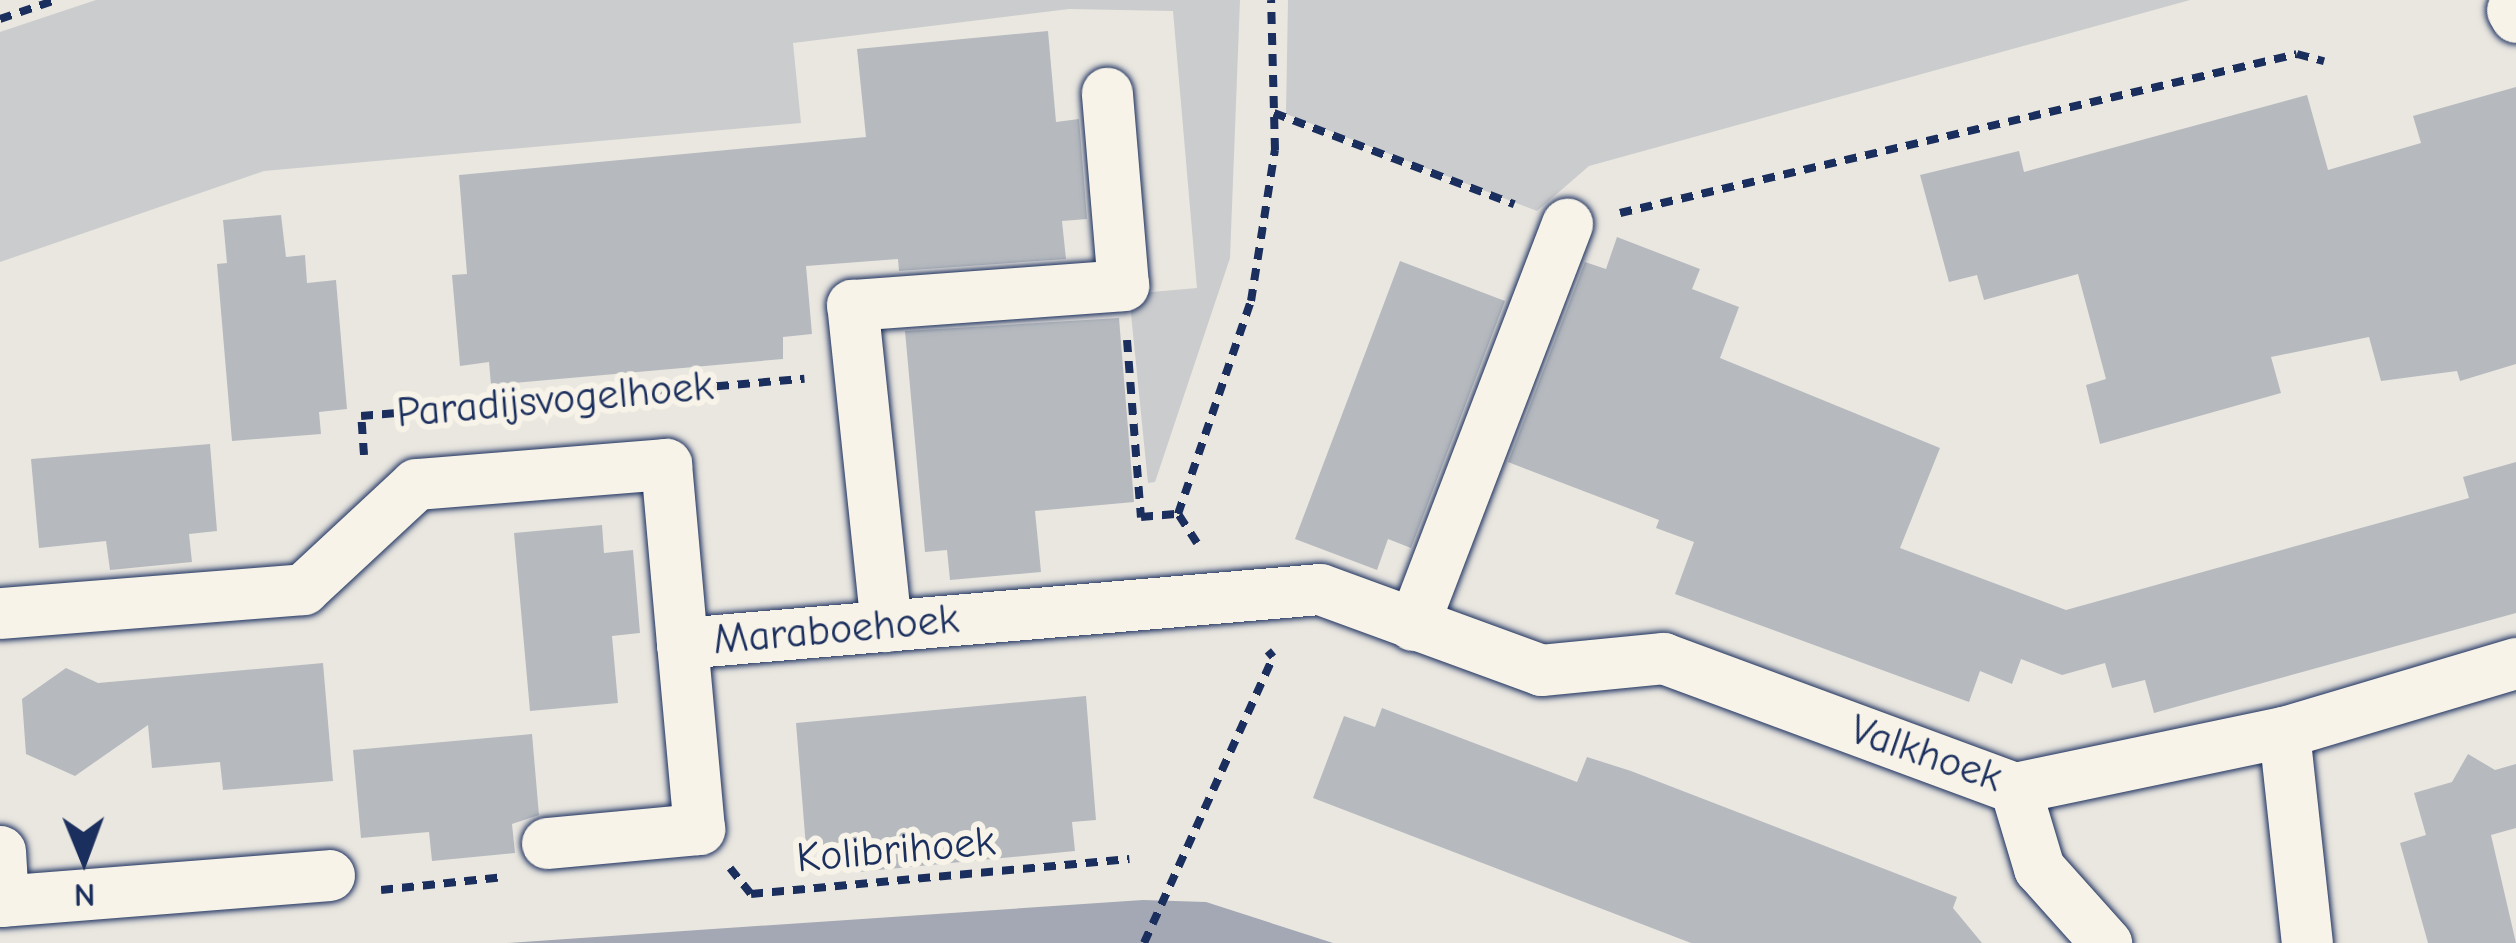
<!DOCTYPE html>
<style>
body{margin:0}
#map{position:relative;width:2516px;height:943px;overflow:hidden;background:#eae7e0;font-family:"Comic Neue",sans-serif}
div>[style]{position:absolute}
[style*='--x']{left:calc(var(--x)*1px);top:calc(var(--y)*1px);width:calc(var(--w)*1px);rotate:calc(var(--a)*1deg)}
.green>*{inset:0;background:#cbcccd}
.water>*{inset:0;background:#a3a8b4}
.building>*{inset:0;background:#b6babf}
.path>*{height:8px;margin-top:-4px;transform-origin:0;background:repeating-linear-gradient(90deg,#1b2f5e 0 12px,transparent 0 21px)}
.roads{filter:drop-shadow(0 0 3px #1b2f5e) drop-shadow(0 0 3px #1b2f5e)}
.street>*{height:51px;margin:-25.5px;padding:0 25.5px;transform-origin:25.5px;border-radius:25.5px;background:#f7f3e8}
span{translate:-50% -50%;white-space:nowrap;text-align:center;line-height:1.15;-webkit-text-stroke:12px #f7f3e8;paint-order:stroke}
.street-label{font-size:42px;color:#1b2f5e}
.north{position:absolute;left:24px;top:799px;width:120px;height:120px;-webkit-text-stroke:9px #f7f3e8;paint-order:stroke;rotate:179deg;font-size:33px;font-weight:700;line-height:48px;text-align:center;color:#1b2f5e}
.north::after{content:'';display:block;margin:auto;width:42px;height:54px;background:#1b2f5e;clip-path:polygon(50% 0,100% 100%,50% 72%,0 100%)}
</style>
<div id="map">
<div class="green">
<i style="clip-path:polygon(96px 0,1240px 0,1230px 258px,1155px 482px,1148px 483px,1129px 294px,1197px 288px,1173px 11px,1069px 9px,793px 43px,801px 123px,264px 171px,0 262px,0 32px)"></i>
<i style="clip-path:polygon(1288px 0,2190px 0,1589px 166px,1537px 211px,1286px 114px)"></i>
</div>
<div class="water">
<i style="clip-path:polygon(1143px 900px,1206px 902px,1333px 943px,507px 943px)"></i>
</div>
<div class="building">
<i style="clip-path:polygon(1048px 31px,1056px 122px,1079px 119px,1087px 219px,1062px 221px,1066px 259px,899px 271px,898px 259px,806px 266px,812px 334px,783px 337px,783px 359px,491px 385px,489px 362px,460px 366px,452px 275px,467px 274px,459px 175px,866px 137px,857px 49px)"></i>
<i style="clip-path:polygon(2516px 87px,2516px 364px,2460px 381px,2457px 371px,2381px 381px,2369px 337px,2271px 357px,2281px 393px,2100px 444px,2086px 385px,2106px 379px,2078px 274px,1984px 300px,1977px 275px,1949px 282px,1920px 175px,2019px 151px,2024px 172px,2307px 95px,2328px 170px,2421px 143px,2413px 116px)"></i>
<i style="clip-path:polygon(281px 215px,286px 257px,305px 255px,307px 283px,336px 280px,347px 409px,319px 412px,321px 434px,232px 441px,217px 264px,227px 263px,223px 220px)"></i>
<i style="clip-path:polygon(1617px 237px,1700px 269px,1692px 289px,1739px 307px,1720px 358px,1940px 448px,1900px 548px,2066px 610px,2469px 498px,2463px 477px,2516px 462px,2516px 613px,2154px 713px,2145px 680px,2112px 688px,2105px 663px,2062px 675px,2021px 659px,2012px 684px,1980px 671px,1969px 702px,1675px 594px,1694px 542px,1656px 528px,1659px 520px,1508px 462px,1585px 262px,1606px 269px)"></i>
<i style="clip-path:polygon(1400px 261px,1505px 301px,1411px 548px,1388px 539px,1377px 570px,1295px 539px)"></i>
<i style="clip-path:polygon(1119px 318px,1134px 502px,1035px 511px,1041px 572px,950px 580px,947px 550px,925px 552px,905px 331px)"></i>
<i style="clip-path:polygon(210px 444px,217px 531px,189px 534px,192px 562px,110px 570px,106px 541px,39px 548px,31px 459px)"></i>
<i style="clip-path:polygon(602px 525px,604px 553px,633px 550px,640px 633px,612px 636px,618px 703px,530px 711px,514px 533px)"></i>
<i style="clip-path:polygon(323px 663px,333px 781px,223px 790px,220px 762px,152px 768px,148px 725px,75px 776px,26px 754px,22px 699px,66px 668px,98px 683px)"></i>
<i style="clip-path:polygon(1086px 696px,1096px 820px,1072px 822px,1075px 851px,858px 872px,855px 841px,806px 847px,796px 723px)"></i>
<i style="clip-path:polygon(1382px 708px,1577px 782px,1587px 757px,1631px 771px,1957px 897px,1953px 908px,1982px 943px,1691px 943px,1313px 798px,1344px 716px,1375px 727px)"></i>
<i style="clip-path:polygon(532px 734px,539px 815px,512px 824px,515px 853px,432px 861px,429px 832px,361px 838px,353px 750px)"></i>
<i style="clip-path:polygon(2468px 754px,2495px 770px,2516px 764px,2516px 828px,2491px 835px,2516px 943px,2428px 943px,2400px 843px,2426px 835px,2414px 793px,2452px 782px)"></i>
</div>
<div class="path">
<i style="--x:0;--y:19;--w:59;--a:-18.7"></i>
<i style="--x:1274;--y:113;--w:257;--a:20.8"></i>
<i style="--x:1620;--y:213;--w:695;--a:-13.22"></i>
<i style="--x:2297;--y:54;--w:28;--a:15"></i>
<i style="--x:1127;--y:340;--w:178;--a:85.5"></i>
<i style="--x:1141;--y:517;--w:37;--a:-5"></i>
<i style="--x:364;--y:455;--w:39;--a:-94"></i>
<i style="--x:361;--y:416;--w:445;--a:-4.8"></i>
<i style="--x:1197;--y:543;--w:35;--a:-123"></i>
<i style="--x:1178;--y:514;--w:225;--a:-71.1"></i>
<i style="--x:1251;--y:301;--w:153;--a:-81"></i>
<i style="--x:1275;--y:150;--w:150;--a:-91.5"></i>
<i style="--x:730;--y:868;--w:33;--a:51"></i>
<i style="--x:751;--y:894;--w:380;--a:-5.3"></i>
<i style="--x:381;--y:890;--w:124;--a:-6"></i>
<i style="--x:1144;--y:943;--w:314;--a:-65.7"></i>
<i style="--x:1273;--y:657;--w:8;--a:-130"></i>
</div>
<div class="roads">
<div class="street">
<i style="--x:2512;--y:10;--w:8;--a:60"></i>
<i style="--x:0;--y:613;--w:304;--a:-4.5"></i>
<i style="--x:303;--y:589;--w:154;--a:-42.9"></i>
<i style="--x:416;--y:484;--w:251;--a:-4.6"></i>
<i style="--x:666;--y:464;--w:180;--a:84.9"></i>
<i style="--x:682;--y:643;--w:640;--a:-4.84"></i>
<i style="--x:1320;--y:589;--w:235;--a:20.1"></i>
<i style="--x:1541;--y:670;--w:123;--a:-5.6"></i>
<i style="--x:1663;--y:658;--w:375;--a:20.3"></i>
<i style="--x:2015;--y:788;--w:275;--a:-11.8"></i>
<i style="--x:2284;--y:732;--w:242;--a:-16.6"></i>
<i style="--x:1413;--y:625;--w:430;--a:-69"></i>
<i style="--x:886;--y:626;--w:323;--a:-96"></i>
<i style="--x:852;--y:305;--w:272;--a:-4.2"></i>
<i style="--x:1123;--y:285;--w:193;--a:-94.8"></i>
<i style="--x:2284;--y:732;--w:212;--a:83.8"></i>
<i style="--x:2015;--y:788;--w:84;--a:73.3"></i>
<i style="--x:2039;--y:868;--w:101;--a:48.2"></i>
<i style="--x:547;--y:843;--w:153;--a:-5.3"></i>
<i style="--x:699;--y:829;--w:187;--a:-95.2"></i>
<i style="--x:0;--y:851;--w:50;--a:86.6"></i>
<i style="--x:0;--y:901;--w:330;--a:-4.5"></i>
</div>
</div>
<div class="street-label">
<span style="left:555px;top:400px;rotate:-5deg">Paradijsvogelhoek</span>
<span style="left:836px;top:630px;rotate:-5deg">Maraboehoek</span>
<span style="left:1926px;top:754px;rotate:19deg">Valkhoek</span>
<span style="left:896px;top:850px;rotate:-5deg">Kolibrihoek</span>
</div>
<div class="north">N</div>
</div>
